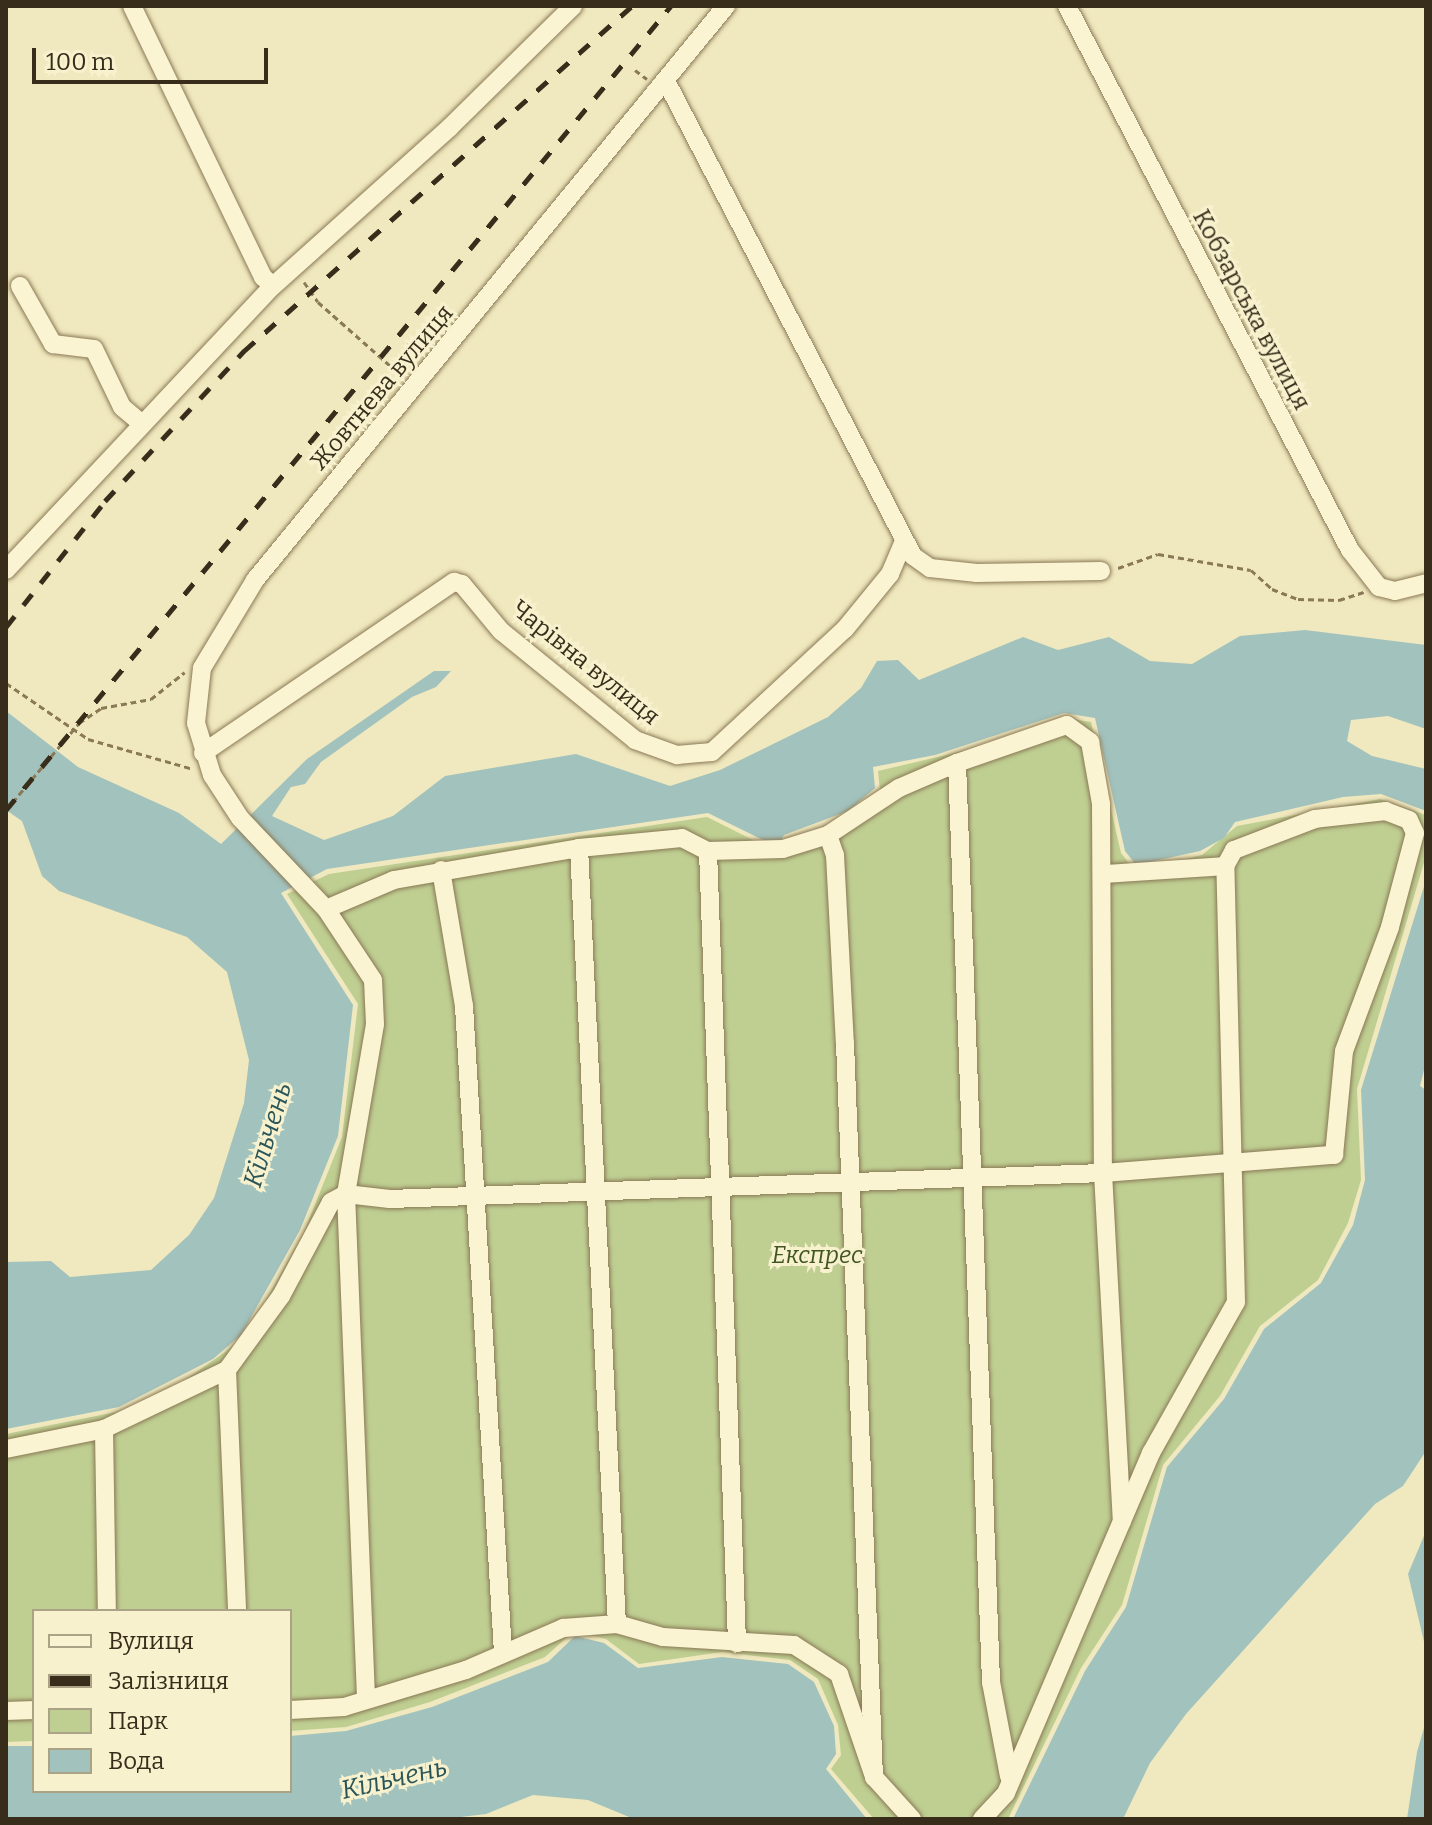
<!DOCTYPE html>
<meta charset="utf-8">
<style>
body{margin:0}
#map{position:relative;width:1432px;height:1825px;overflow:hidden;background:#f0e8be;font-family:Bitter,serif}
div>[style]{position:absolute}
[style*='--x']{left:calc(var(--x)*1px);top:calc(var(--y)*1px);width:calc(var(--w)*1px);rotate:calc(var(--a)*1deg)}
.green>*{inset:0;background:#bfcf92}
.water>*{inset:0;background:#a2c2bd}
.path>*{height:3px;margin-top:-1.5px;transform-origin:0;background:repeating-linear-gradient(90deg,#8a7956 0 6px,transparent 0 10px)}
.roads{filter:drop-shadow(0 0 2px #8a7956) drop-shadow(0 0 2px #8a7956)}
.minor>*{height:18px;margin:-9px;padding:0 9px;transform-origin:9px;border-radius:9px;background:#fbf4d2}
.rail>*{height:5px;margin-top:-2.5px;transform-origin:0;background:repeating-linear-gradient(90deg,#382d1b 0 14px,transparent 0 28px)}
span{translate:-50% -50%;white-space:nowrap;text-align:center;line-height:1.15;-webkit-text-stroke:6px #f7f1ce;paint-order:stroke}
.street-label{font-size:24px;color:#382d1b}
.park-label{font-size:24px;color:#415621;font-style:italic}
.water-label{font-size:26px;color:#2a5559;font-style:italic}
.frame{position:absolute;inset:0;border:8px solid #382d1b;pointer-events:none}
.legend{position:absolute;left:32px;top:1609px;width:260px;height:184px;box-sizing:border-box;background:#f7f1ce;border:2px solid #aba386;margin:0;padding:10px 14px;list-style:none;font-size:24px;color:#382d1b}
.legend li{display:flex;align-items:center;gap:16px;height:40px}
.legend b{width:40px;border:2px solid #aba386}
.scale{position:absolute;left:32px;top:48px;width:236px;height:36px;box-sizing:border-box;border:4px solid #382d1b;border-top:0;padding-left:10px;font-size:24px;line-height:28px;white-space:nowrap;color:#382d1b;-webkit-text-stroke:6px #f7f1ce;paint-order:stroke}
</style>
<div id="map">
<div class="green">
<i style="clip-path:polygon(1065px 718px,1091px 722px,1121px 853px,1135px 871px,1202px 855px,1237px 826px,1380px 799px,1426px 815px,1426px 856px,1357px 1089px,1361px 1180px,1348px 1223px,1318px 1280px,1260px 1326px,1220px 1396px,1163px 1465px,1122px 1605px,1081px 1668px,1008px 1819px,874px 1819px,831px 1769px,841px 1755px,838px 1725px,818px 1679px,790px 1660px,722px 1652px,639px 1664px,606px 1639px,574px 1631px,545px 1657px,430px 1702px,346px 1727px,290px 1731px,290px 1611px,34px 1611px,34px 1741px,6px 1742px,6px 1434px,121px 1411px,172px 1389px,245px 1338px,304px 1232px,342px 1137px,358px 1004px,287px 894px,329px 874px,707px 817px,779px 853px,787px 838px,826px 827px,880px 790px,878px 771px,980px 747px)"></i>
</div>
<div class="water">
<i style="clip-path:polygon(1305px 630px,1426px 645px,1426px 729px,1388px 716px,1351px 720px,1347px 741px,1372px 756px,1426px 769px,1426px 811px,1381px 794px,1343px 797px,1235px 822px,1224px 838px,1200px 851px,1136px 865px,1125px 851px,1095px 718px,1064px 713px,935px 755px,873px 767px,875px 788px,848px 811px,784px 835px,777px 847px,708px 813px,327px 869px,281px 893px,353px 1005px,338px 1136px,300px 1230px,241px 1335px,213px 1359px,119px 1407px,6px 1429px,6px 1262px,51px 1261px,70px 1277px,151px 1270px,189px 1235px,214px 1198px,244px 1103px,249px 1060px,227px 972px,187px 937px,59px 891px,42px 876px,22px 821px,6px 810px,6px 711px,78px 767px,179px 813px,221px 844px,307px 759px,434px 671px,451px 671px,436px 687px,412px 697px,321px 762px,305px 784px,291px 787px,272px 816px,324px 840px,393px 816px,445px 776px,576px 754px,670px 786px,720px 770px,828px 717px,861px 688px,877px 661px,898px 660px,919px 680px,1023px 637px,1058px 650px,1109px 637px,1150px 661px,1192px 664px,1240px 636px)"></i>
<i style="clip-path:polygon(1426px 880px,1426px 1062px,1420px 1086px,1426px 1090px,1424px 1454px,1403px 1486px,1375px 1504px,1186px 1714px,1150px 1763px,1123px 1819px,1013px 1819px,1085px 1671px,1126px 1607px,1167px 1467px,1224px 1399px,1264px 1329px,1321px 1283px,1353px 1225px,1365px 1180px,1361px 1090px)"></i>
<i style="clip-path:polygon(1426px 1531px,1426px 1650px,1408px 1574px)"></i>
<i style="clip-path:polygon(575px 1636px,604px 1643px,638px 1668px,722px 1657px,788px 1664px,814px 1682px,834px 1726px,836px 1754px,826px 1769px,867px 1819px,634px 1819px,588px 1800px,533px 1795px,486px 1814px,444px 1819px,6px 1819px,6px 1746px,34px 1746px,34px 1791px,290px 1791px,290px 1736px,346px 1731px,432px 1707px,548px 1662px)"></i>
<i style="clip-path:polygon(1426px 1721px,1426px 1819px,1407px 1819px,1417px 1752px)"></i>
</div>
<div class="path">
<i style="--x:635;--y:70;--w:15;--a:37"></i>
<i style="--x:304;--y:282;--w:24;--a:55"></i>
<i style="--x:318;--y:302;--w:112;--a:41.4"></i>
<i style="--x:408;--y:342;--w:17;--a:40"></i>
<i style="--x:1118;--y:568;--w:42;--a:-19.3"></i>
<i style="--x:1158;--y:554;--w:94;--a:9.8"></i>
<i style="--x:1251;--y:570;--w:28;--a:42"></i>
<i style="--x:1272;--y:589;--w:28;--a:21"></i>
<i style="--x:1298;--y:599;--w:41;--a:1.4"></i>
<i style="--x:1339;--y:600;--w:26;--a:-18"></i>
<i style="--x:6;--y:683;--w:99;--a:34.3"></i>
<i style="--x:88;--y:739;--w:109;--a:15.9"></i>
<i style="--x:6;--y:810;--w:114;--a:-50"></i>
<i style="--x:79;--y:723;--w:27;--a:-34"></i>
<i style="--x:101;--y:708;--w:51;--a:-10.2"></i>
<i style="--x:151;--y:699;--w:43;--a:-38.5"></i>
</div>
<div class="roads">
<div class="minor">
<i style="--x:132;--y:6;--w:301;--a:64.2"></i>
<i style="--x:263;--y:277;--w:13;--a:42"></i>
<i style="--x:1067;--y:6;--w:613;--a:62.52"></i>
<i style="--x:1350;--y:550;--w:47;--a:51.9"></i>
<i style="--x:1379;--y:587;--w:16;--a:14"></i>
<i style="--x:1395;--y:591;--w:32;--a:-14"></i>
<i style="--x:666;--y:81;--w:535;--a:62.53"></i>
<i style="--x:913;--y:556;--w:21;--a:35"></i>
<i style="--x:930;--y:568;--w:47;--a:6.1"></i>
<i style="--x:977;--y:573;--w:124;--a:-0.9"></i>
<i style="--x:20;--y:286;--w:67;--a:60.4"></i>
<i style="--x:53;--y:344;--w:41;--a:7"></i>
<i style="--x:94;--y:349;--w:64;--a:64.2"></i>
<i style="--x:122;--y:407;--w:25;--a:40"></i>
<i style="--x:6;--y:570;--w:390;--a:-46.8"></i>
<i style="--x:273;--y:286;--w:237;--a:-41.9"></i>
<i style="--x:449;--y:128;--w:174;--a:-44.5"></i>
<i style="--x:203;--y:753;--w:304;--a:-34.3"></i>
<i style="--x:454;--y:582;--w:8;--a:14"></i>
<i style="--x:462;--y:584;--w:61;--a:50.3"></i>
<i style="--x:501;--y:631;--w:173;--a:39.1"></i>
<i style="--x:635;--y:740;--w:45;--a:19.7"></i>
<i style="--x:677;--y:755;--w:35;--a:-5"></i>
<i style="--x:712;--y:752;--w:181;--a:-42.8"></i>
<i style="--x:845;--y:629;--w:71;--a:-50.7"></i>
<i style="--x:890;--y:574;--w:36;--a:-67"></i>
<i style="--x:957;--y:763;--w:920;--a:87.88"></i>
<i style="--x:991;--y:1682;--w:96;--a:79.2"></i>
<i style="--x:828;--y:835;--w:21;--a:71"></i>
<i style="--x:835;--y:855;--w:188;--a:87"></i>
<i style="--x:845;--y:1043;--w:735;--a:87.74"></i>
<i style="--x:579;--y:848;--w:777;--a:87.2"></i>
<i style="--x:708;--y:851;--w:793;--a:87.9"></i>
<i style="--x:441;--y:870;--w:138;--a:80.4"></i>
<i style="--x:464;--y:1006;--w:648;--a:86.55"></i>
<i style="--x:326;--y:909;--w:74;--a:-23.1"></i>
<i style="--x:394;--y:880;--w:188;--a:-9.8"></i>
<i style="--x:579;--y:848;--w:103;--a:-5.5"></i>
<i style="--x:682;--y:838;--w:29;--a:27"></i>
<i style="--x:708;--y:851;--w:75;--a:-1.5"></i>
<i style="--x:783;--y:849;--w:47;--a:-17.3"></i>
<i style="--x:828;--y:835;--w:85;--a:-33.5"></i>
<i style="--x:899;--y:788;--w:63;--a:-23.3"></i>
<i style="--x:957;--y:763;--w:116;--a:-19.1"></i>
<i style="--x:1067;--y:725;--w:29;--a:36"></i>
<i style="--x:1090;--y:742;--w:63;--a:79.9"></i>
<i style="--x:1101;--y:804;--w:369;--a:89.7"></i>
<i style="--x:1103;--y:1173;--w:349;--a:86.9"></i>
<i style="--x:227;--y:1370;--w:241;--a:87.6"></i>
<i style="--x:104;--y:1429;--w:182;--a:89.1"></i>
<i style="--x:6;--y:1449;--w:100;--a:-11.5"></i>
<i style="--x:104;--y:1429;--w:136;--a:-25.6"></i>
<i style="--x:227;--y:1370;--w:92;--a:-53.9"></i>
<i style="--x:281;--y:1296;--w:106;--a:-62"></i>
<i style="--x:331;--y:1202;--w:17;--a:-28"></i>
<i style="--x:346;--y:1194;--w:44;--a:6.5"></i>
<i style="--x:390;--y:1199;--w:713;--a:-2.09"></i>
<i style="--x:1103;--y:1173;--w:232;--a:-4.5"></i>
<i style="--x:1334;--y:1155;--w:104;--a:-84.5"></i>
<i style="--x:1344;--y:1051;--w:132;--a:-69.6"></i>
<i style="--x:1390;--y:927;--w:97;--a:-75.1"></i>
<i style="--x:1415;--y:833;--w:14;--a:-115"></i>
<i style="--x:1409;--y:820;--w:25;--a:-159"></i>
<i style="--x:1386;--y:811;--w:71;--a:173.6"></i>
<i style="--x:1315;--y:819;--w:87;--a:159.1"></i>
<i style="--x:1234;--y:850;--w:18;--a:119"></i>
<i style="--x:1225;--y:866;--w:121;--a:176.2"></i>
<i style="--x:366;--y:1698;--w:504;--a:-92.27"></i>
<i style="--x:346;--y:1194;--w:172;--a:-80.3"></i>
<i style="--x:375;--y:1024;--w:44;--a:-92.6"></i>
<i style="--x:373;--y:980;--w:85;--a:-123.5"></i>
<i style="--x:326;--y:909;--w:125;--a:-133.4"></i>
<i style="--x:240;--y:818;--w:51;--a:-123.1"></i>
<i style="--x:212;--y:775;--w:54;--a:-107.1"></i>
<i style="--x:196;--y:723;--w:55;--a:-83.8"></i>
<i style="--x:202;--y:668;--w:103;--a:-58.9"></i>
<i style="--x:255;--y:580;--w:743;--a:-50.63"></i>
<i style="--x:290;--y:1710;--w:54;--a:-3.2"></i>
<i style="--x:344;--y:1707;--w:127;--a:-16.9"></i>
<i style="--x:466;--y:1670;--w:106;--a:-23.4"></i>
<i style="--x:563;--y:1628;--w:54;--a:-4.2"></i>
<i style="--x:617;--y:1624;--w:48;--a:15.8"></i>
<i style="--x:663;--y:1637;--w:131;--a:3.5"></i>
<i style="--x:794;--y:1645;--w:54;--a:32.8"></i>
<i style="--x:839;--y:1674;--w:109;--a:71.2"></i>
<i style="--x:874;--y:1777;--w:57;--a:47.9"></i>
<i style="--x:6;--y:1711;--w:28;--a:-2"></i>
<i style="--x:982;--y:1819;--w:35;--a:-47"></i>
<i style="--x:1006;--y:1793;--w:370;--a:-66.9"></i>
<i style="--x:1151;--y:1453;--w:173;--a:-60.6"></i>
<i style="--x:1236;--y:1302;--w:436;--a:-91.4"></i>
</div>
</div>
<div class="rail">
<i style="--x:6;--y:627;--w:160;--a:-51.8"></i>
<i style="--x:105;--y:501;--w:205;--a:-47.2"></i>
<i style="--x:244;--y:351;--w:519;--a:-41.64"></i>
<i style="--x:6;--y:810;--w:1043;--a:-50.41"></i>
</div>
<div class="street-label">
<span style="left:1251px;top:310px;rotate:62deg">Кобзарська вулиця</span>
<span style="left:382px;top:388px;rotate:-50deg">Жовтнева вулиця</span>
<span style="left:585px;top:663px;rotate:39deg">Чарівна вулиця</span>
</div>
<div class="park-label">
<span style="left:817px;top:1256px">Експрес</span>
</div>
<div class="water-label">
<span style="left:268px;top:1135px;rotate:-73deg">Кільчень</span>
<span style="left:394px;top:1779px;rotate:-13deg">Кільчень</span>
</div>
<div class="frame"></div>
<ul class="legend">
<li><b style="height:10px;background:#fbf4d2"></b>Вулиця</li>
<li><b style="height:10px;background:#382d1b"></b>Залізниця</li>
<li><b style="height:22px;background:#bfcf92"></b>Парк</li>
<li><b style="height:22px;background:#a2c2bd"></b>Вода</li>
</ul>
<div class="scale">100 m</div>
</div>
